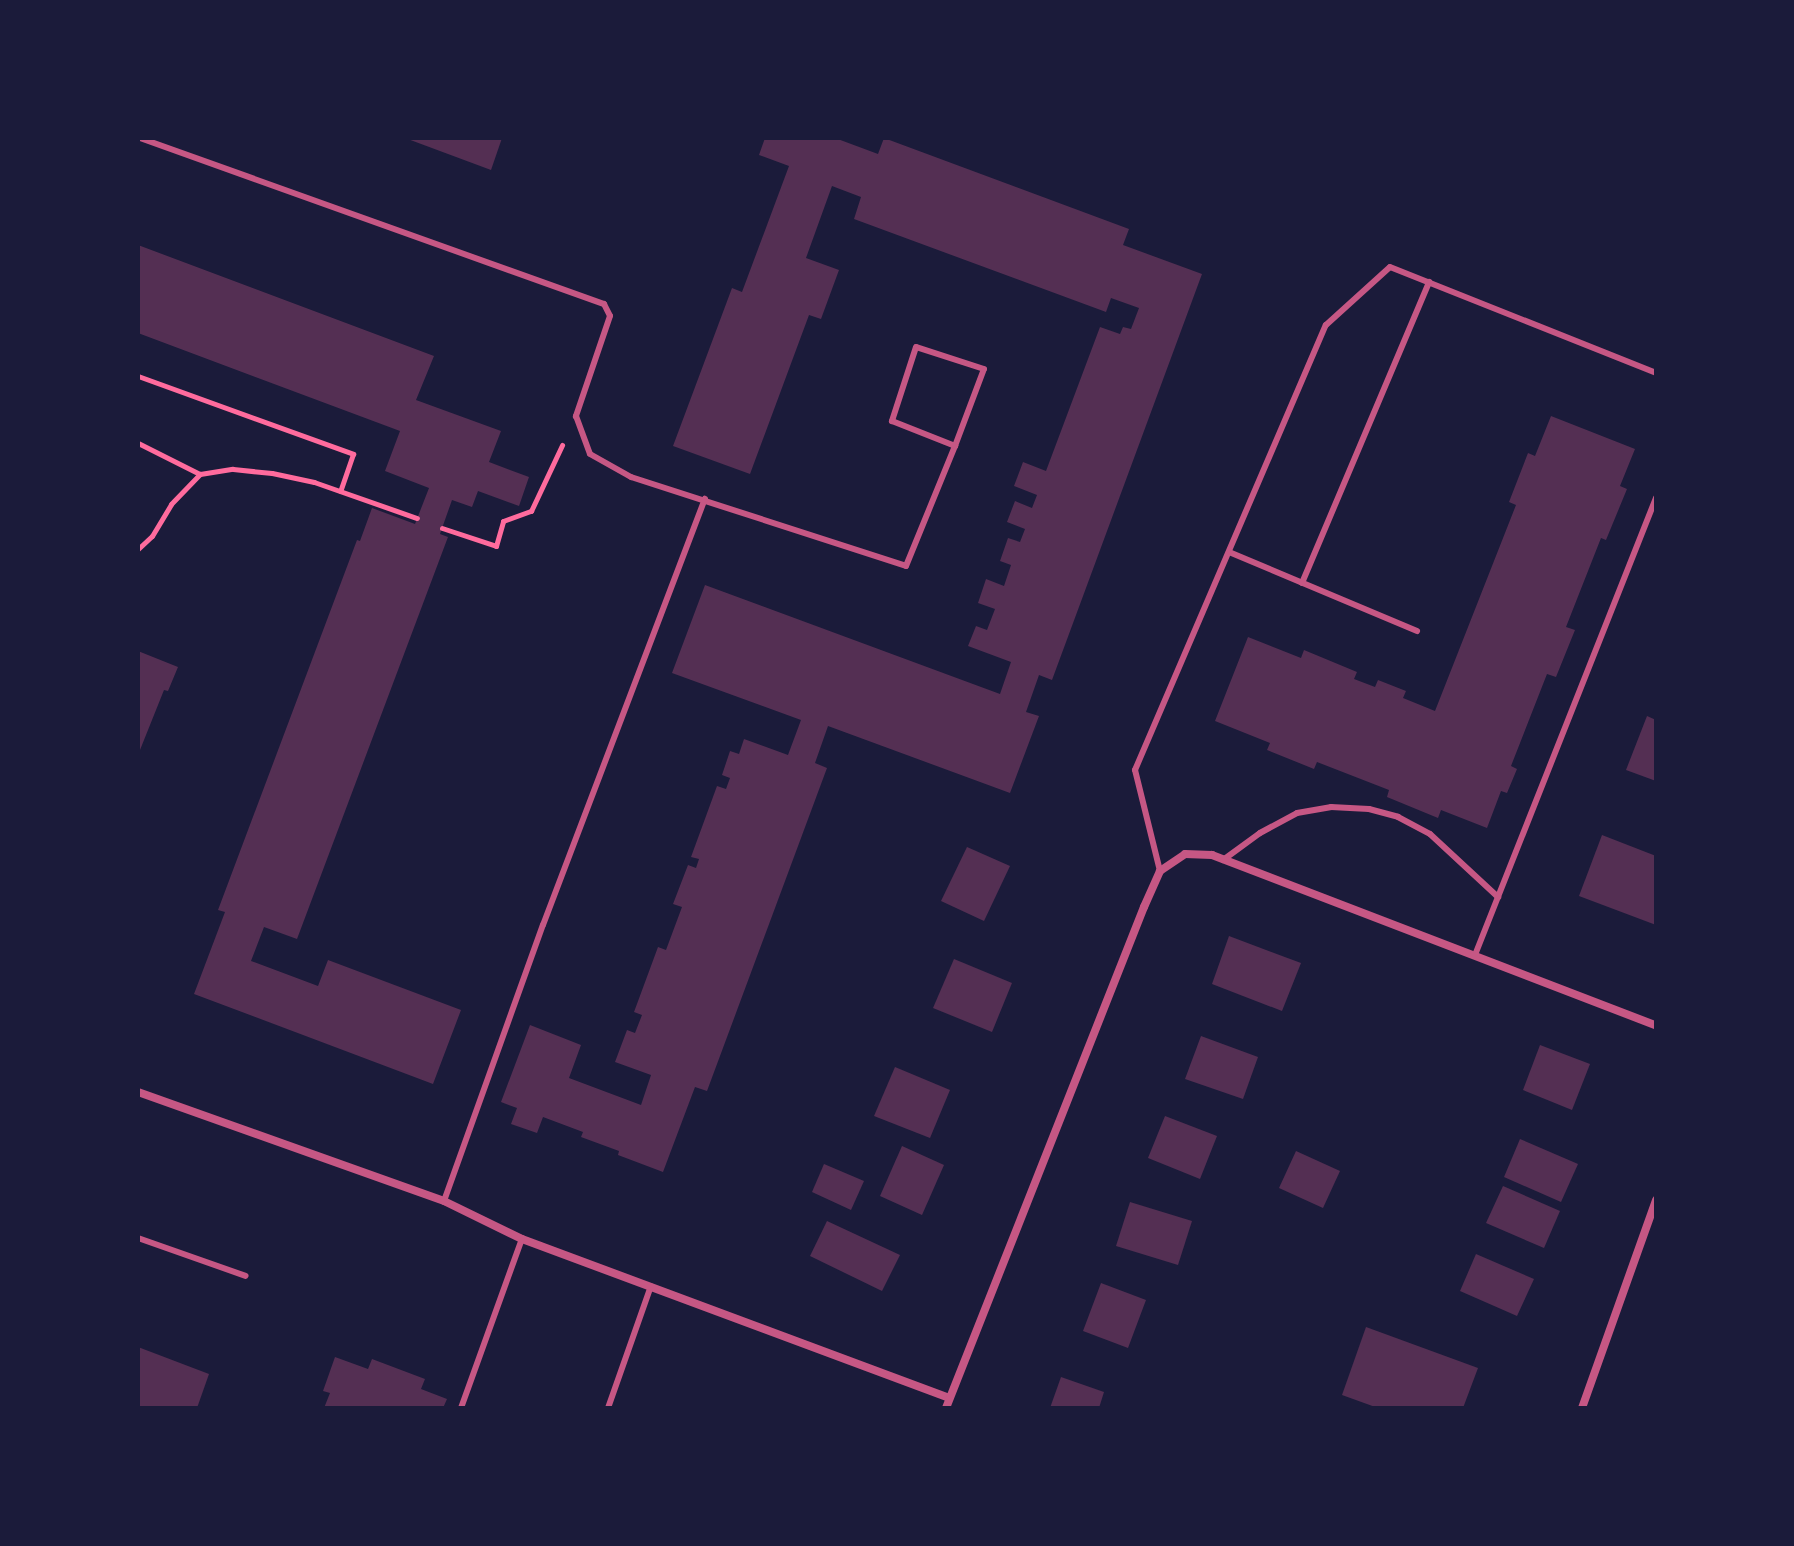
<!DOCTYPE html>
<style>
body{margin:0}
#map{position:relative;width:1794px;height:1546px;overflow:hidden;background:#1b1b3a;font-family:"Public Sans",sans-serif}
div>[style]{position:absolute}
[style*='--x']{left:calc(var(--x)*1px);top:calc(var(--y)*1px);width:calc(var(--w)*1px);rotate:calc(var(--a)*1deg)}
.building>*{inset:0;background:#542f53}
.path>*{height:5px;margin:-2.5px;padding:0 2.5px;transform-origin:2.5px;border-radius:2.5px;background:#ff6b9d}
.service>*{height:6px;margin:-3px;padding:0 3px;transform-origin:3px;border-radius:3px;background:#c65784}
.minor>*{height:8px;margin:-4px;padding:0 4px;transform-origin:4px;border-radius:4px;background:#c65784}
span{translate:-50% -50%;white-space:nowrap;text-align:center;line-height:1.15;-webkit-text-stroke:8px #1b1b3a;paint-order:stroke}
.frame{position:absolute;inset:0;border:140px solid #1b1b3a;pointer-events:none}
</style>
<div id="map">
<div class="building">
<i style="clip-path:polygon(405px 138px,502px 138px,491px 170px)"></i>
<i style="clip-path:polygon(765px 138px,835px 138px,878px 154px,884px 138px,1129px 229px,1123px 245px,1202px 274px,1052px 680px,1039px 675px,1026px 712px,1039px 716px,1010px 793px,828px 726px,815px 763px,827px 768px,707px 1091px,695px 1087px,663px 1172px,618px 1155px,619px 1151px,581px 1137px,583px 1132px,543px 1117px,537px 1133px,511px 1124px,517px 1108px,501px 1102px,530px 1025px,581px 1045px,569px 1078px,641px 1105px,651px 1075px,615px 1062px,627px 1030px,635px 1033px,642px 1015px,634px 1012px,658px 947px,666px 950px,682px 907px,673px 904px,688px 865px,696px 868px,699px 859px,691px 857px,717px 786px,726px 789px,730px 778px,722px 775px,730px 751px,739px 754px,744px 739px,788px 755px,801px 720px,672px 673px,705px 585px,1000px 694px,1011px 662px,968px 646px,976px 626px,987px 630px,995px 609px,978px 603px,986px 579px,1004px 586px,1011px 565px,1000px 561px,1008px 538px,1020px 542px,1025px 529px,1007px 522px,1015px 501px,1032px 508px,1037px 495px,1014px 486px,1023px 462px,1046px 471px,1100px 327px,1120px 334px,1123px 327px,1131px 329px,1139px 308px,1111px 298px,1106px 312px,854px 219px,861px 197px,832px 186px,806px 258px,839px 270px,821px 319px,809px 315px,750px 474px,673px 446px,732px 288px,742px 292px,789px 166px,759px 155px)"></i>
<i style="clip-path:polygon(138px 245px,434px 356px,416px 400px,501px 431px,489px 462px,529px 477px,519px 506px,478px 491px,472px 507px,452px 500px,440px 534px,448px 537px,297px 939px,264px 927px,251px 961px,318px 986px,328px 960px,461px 1010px,433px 1084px,194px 994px,225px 912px,218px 910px,357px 540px,360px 541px,372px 508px,415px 524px,429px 488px,385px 471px,400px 431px,138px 333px)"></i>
<i style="clip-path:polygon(1551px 416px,1635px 449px,1620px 486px,1627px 489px,1606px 540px,1601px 538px,1566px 627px,1575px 630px,1556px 677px,1547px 674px,1511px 766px,1517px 769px,1507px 793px,1501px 791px,1487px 828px,1441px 810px,1438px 818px,1387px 797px,1389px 790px,1317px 762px,1314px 769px,1267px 750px,1270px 743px,1215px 721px,1248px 637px,1301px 658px,1304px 650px,1357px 672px,1354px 679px,1375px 687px,1378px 680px,1406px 691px,1403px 698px,1435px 711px,1516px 505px,1509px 502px,1528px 453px,1535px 456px)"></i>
<i style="clip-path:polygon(138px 651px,178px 667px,168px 691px,164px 690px,138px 755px)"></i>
<i style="clip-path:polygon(1647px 716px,1656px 720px,1656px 781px,1626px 770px)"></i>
<i style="clip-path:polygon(1602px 835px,1656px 856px,1656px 925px,1579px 896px)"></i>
<i style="clip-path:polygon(967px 847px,1010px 866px,984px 921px,941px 901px)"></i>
<i style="clip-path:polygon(1229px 936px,1301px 963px,1282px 1011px,1212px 984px)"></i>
<i style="clip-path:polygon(954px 959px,1012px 983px,992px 1032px,933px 1008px)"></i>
<i style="clip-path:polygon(1201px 1036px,1258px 1057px,1243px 1099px,1185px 1079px)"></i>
<i style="clip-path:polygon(1540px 1045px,1590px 1064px,1572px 1110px,1523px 1090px)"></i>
<i style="clip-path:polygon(895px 1067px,950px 1090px,930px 1138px,874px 1116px)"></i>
<i style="clip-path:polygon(1165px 1116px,1217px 1136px,1200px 1179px,1148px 1158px)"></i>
<i style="clip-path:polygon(1520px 1139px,1578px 1164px,1561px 1202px,1504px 1177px)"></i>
<i style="clip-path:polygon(902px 1146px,944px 1165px,922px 1215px,880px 1196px)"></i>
<i style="clip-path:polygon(1296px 1151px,1340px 1171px,1323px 1208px,1279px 1188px)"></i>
<i style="clip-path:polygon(824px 1164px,864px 1181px,851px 1210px,812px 1192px)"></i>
<i style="clip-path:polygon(1503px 1186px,1560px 1211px,1544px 1248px,1486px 1223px)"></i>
<i style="clip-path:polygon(1130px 1202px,1192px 1221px,1178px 1265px,1116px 1246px)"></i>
<i style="clip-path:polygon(827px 1221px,900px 1255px,882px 1291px,810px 1256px)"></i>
<i style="clip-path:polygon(1476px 1254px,1534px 1279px,1517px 1316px,1460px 1291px)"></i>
<i style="clip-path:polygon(1101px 1283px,1146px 1300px,1128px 1348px,1083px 1331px)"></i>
<i style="clip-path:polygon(1366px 1327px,1478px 1368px,1463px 1408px,1378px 1408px,1342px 1395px)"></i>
<i style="clip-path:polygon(138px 1347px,209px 1374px,197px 1408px,138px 1408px)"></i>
<i style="clip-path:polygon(335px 1357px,368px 1369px,372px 1359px,425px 1379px,421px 1389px,447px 1399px,443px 1408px,324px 1408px,330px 1393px,323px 1391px)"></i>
<i style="clip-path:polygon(1061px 1377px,1104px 1392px,1099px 1408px,1050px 1408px)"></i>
</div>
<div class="path">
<i style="--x:138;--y:376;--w:229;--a:19.9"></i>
<i style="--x:353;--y:454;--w:39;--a:109"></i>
<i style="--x:138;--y:443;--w:69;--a:26.6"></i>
<i style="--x:200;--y:474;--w:33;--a:-9"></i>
<i style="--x:233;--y:469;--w:39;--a:6"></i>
<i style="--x:272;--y:473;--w:43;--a:12.1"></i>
<i style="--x:314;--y:482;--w:109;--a:19.3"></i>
<i style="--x:442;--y:528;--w:57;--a:18.4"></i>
<i style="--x:496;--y:546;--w:26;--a:-74"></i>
<i style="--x:503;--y:521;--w:30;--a:-20"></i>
<i style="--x:531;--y:511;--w:73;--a:-64.8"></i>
<i style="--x:138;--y:549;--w:19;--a:-43"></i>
<i style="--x:152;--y:536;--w:37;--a:-59"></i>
<i style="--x:171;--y:504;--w:42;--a:-46"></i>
</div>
<div class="service">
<i style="--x:140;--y:138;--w:493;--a:19.7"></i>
<i style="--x:604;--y:304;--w:13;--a:63"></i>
<i style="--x:610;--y:316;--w:106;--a:108.8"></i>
<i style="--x:576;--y:416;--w:40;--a:69.8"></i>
<i style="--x:590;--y:454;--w:47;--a:29.3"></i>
<i style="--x:631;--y:477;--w:289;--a:17.9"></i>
<i style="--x:906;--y:566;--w:130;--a:-67.8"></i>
<i style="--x:955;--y:446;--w:82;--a:-69.4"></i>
<i style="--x:984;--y:369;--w:71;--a:-162.1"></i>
<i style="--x:916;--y:347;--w:78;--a:108"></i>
<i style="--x:892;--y:421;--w:68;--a:21.6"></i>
<i style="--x:1229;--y:552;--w:204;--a:22.8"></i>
<i style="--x:1302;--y:583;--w:327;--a:-67.1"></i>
<i style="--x:1223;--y:860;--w:46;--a:-36.1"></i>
<i style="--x:1260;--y:833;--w:42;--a:-28.4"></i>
<i style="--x:1297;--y:813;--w:35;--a:-10"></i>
<i style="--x:1331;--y:807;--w:38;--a:3"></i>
<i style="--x:1369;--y:809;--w:30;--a:15"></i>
<i style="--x:1398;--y:817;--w:36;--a:28"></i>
<i style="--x:1430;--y:834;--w:93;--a:42.8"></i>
<i style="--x:1160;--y:871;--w:104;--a:-103.9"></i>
<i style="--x:1135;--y:770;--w:484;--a:-66.8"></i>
<i style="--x:1326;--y:325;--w:86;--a:-42.2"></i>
<i style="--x:1390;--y:267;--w:286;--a:21.7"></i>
<i style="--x:1475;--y:955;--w:492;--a:-68.4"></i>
<i style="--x:444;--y:1201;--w:293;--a:-70.3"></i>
<i style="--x:543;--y:925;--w:456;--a:-69.2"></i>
<i style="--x:138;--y:1238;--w:114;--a:19.4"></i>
<i style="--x:461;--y:1408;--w:180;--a:-70.2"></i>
<i style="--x:608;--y:1408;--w:129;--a:-70.6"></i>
</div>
<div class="minor">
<i style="--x:138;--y:1092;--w:325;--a:19.6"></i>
<i style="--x:444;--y:1201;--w:87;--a:26"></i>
<i style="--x:522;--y:1239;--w:456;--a:20.4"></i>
<i style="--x:946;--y:1408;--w:539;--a:-68.44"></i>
<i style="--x:1144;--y:907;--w:39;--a:-66"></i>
<i style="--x:1160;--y:871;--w:30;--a:-34"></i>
<i style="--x:1185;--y:854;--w:27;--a:2"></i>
<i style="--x:1212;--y:855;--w:475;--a:21"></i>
<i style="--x:1582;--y:1408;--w:221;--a:-70.4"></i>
</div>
<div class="frame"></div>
</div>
